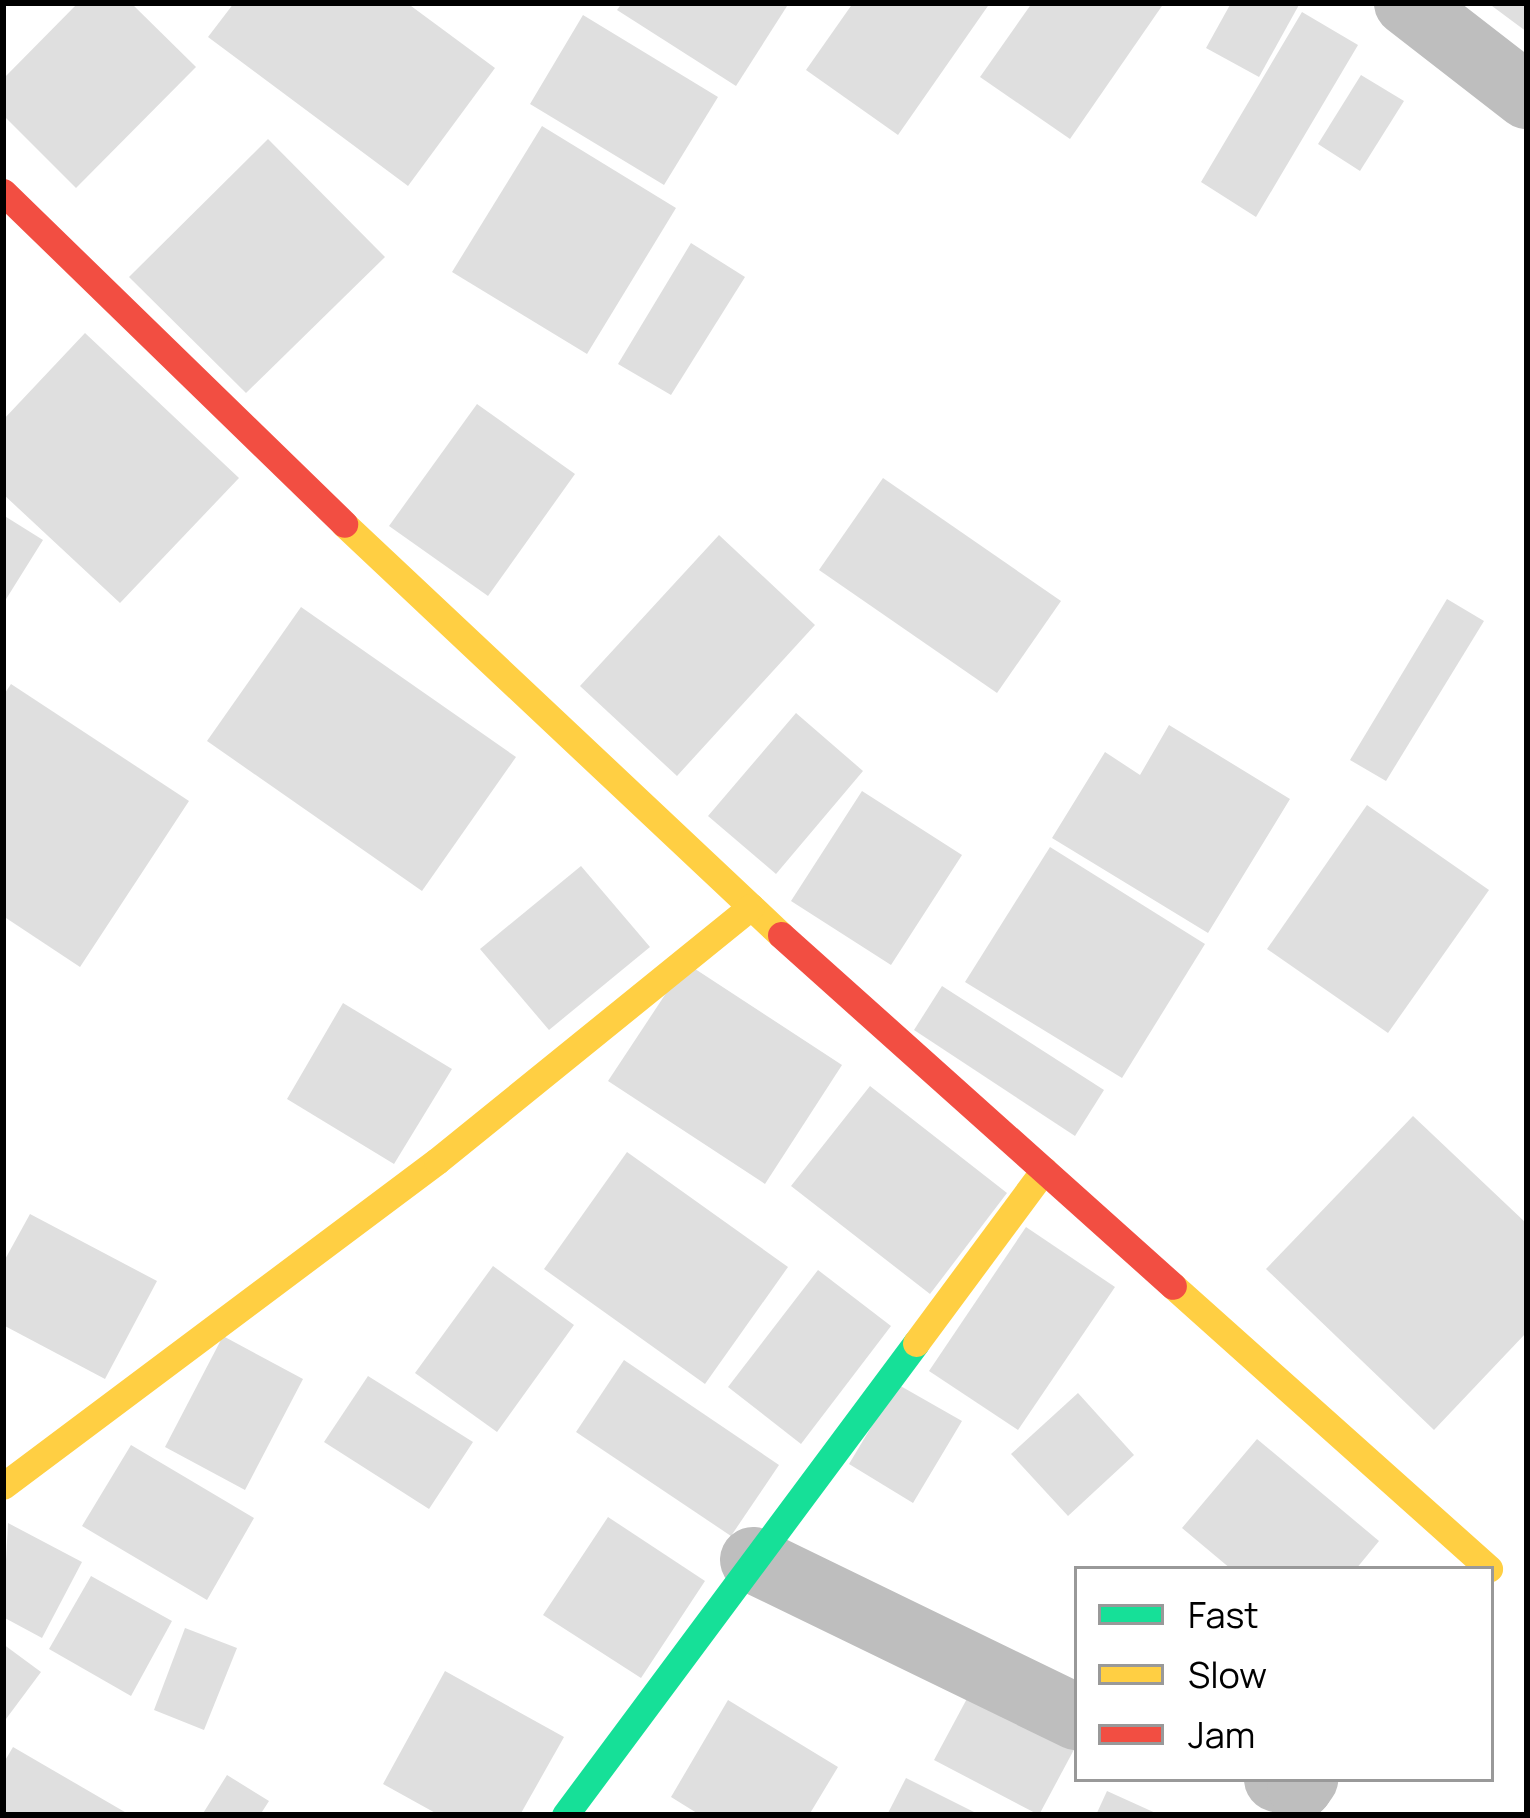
<!DOCTYPE html>
<style>
body{margin:0}
#map{position:relative;width:1530px;height:1818px;overflow:hidden;background:#fff;font-family:Manrope,sans-serif}
div>[style]{position:absolute}
[style*='--x']{left:calc(var(--x)*1px);top:calc(var(--y)*1px);width:calc(var(--w)*1px);rotate:calc(var(--a)*1deg)}
.building>*{inset:0;background:#dfdfdf}
.street>*{height:66px;margin:-33px;padding:0 33px;transform-origin:33px;border-radius:33px;background:#bebebe}
.fast>*{height:27px;margin:-13.5px;padding:0 13.5px;transform-origin:13.5px;border-radius:13.5px;background:#16e098}
.slow>*{height:27px;margin:-13.5px;padding:0 13.5px;transform-origin:13.5px;border-radius:13.5px;background:#ffcf43}
.jam>*{height:27px;margin:-13.5px;padding:0 13.5px;transform-origin:13.5px;border-radius:13.5px;background:#f24e42}
span{translate:-50% -50%;white-space:nowrap;text-align:center;line-height:1.15;-webkit-text-stroke:9px #fff;paint-order:stroke}
.frame{position:absolute;inset:0;border:6px solid #000;pointer-events:none}
.legend{position:absolute;left:1074px;top:1566px;width:420px;height:216px;box-sizing:border-box;background:#fff;border:3px solid #999;margin:0;padding:15px 21px;list-style:none;font-size:36px;color:#000}
.legend li{display:flex;align-items:center;gap:24px;height:60px}
.legend b{width:60px;border:3px solid #999}
</style>
<div id="map">
<div class="building">
<i style="clip-path:polygon(78px 3px,131px 3px,196px 67px,76px 188px,3px 115px,3px 79px)"></i>
<i style="clip-path:polygon(234px 3px,407px 3px,495px 68px,408px 186px,208px 37px)"></i>
<i style="clip-path:polygon(622px 3px,789px 3px,736px 86px,617px 10px)"></i>
<i style="clip-path:polygon(853px 3px,990px 3px,898px 135px,806px 70px)"></i>
<i style="clip-path:polygon(1032px 3px,1164px 3px,1070px 139px,980px 77px)"></i>
<i style="clip-path:polygon(1231px 3px,1300px 3px,1259px 77px,1206px 48px)"></i>
<i style="clip-path:polygon(1488px 3px,1527px 3px,1527px 32px)"></i>
<i style="clip-path:polygon(1302px 12px,1358px 45px,1256px 217px,1201px 182px)"></i>
<i style="clip-path:polygon(583px 15px,718px 97px,664px 185px,530px 104px)"></i>
<i style="clip-path:polygon(1361px 75px,1404px 101px,1360px 171px,1318px 144px)"></i>
<i style="clip-path:polygon(542px 126px,676px 208px,587px 354px,452px 272px)"></i>
<i style="clip-path:polygon(268px 139px,385px 257px,246px 393px,129px 277px)"></i>
<i style="clip-path:polygon(691px 243px,745px 277px,671px 395px,618px 364px)"></i>
<i style="clip-path:polygon(85px 333px,239px 478px,120px 603px,3px 494px,3px 420px)"></i>
<i style="clip-path:polygon(477px 404px,575px 474px,488px 596px,389px 526px)"></i>
<i style="clip-path:polygon(883px 478px,1061px 601px,997px 693px,819px 570px)"></i>
<i style="clip-path:polygon(3px 515px,43px 540px,3px 604px)"></i>
<i style="clip-path:polygon(719px 535px,815px 625px,677px 776px,580px 686px)"></i>
<i style="clip-path:polygon(1447px 599px,1484px 621px,1386px 781px,1350px 760px)"></i>
<i style="clip-path:polygon(301px 607px,516px 757px,422px 891px,207px 741px)"></i>
<i style="clip-path:polygon(11px 684px,189px 801px,80px 967px,3px 916px,3px 696px)"></i>
<i style="clip-path:polygon(796px 713px,863px 771px,776px 874px,708px 816px)"></i>
<i style="clip-path:polygon(1169px 725px,1290px 799px,1208px 933px,1052px 838px,1105px 752px,1140px 775px)"></i>
<i style="clip-path:polygon(862px 791px,962px 855px,891px 965px,791px 901px)"></i>
<i style="clip-path:polygon(1367px 805px,1489px 890px,1388px 1033px,1267px 949px)"></i>
<i style="clip-path:polygon(1050px 847px,1205px 944px,1122px 1078px,965px 982px)"></i>
<i style="clip-path:polygon(581px 866px,650px 947px,549px 1030px,480px 949px)"></i>
<i style="clip-path:polygon(686px 963px,842px 1065px,765px 1184px,608px 1081px)"></i>
<i style="clip-path:polygon(942px 986px,1104px 1090px,1075px 1136px,914px 1030px)"></i>
<i style="clip-path:polygon(343px 1003px,452px 1069px,394px 1164px,287px 1099px)"></i>
<i style="clip-path:polygon(870px 1086px,1007px 1193px,930px 1294px,791px 1186px)"></i>
<i style="clip-path:polygon(1413px 1116px,1527px 1224px,1527px 1332px,1434px 1430px,1266px 1269px)"></i>
<i style="clip-path:polygon(627px 1152px,788px 1267px,705px 1384px,544px 1269px)"></i>
<i style="clip-path:polygon(30px 1214px,157px 1281px,105px 1379px,3px 1325px,3px 1263px)"></i>
<i style="clip-path:polygon(1026px 1227px,1115px 1287px,1018px 1430px,929px 1371px)"></i>
<i style="clip-path:polygon(493px 1266px,574px 1325px,497px 1432px,415px 1373px)"></i>
<i style="clip-path:polygon(818px 1270px,891px 1326px,801px 1444px,728px 1387px)"></i>
<i style="clip-path:polygon(223px 1336px,303px 1379px,245px 1490px,165px 1447px)"></i>
<i style="clip-path:polygon(624px 1360px,779px 1465px,731px 1536px,576px 1432px)"></i>
<i style="clip-path:polygon(368px 1376px,473px 1442px,429px 1509px,324px 1442px)"></i>
<i style="clip-path:polygon(897px 1384px,962px 1421px,913px 1503px,849px 1464px)"></i>
<i style="clip-path:polygon(1078px 1393px,1134px 1455px,1068px 1516px,1011px 1454px)"></i>
<i style="clip-path:polygon(1257px 1439px,1379px 1541px,1356px 1569px,1231px 1569px,1182px 1528px)"></i>
<i style="clip-path:polygon(131px 1445px,254px 1518px,207px 1600px,82px 1526px)"></i>
<i style="clip-path:polygon(608px 1517px,705px 1581px,641px 1678px,543px 1615px)"></i>
<i style="clip-path:polygon(8px 1523px,82px 1562px,42px 1638px,3px 1617px)"></i>
<i style="clip-path:polygon(91px 1576px,172px 1621px,131px 1696px,49px 1649px)"></i>
<i style="clip-path:polygon(185px 1628px,237px 1648px,204px 1730px,154px 1710px)"></i>
<i style="clip-path:polygon(3px 1644px,41px 1672px,3px 1723px)"></i>
<i style="clip-path:polygon(445px 1671px,564px 1737px,520px 1815px,439px 1815px,383px 1784px)"></i>
<i style="clip-path:polygon(977px 1680px,1077px 1744px,1039px 1815px,934px 1760px)"></i>
<i style="clip-path:polygon(728px 1700px,838px 1767px,809px 1815px,700px 1815px,671px 1797px)"></i>
<i style="clip-path:polygon(13px 1747px,130px 1815px,3px 1815px,3px 1764px)"></i>
<i style="clip-path:polygon(227px 1775px,269px 1801px,260px 1815px,202px 1815px)"></i>
<i style="clip-path:polygon(906px 1778px,980px 1815px,887px 1815px)"></i>
<i style="clip-path:polygon(1107px 1791px,1160px 1815px,1096px 1815px)"></i>
</div>
<div class="street">
<i style="--x:1407;--y:3;--w:152;--a:37.8"></i>
<i style="--x:753;--y:1560;--w:360;--a:25.9"></i>
<i style="--x:1277;--y:1779;--w:24;--a:17"></i>
<i style="--x:1300;--y:1786;--w:9;--a:-54"></i>
</div>
<div class="fast">
<i style="--x:565;--y:1815;--w:588;--a:-53.36"></i>
</div>
<div class="slow">
<i style="--x:344;--y:524;--w:600;--a:43.24"></i>
<i style="--x:1173;--y:1286;--w:424;--a:41.8"></i>
<i style="--x:916;--y:1343;--w:215;--a:-53.5"></i>
<i style="--x:3;--y:1486;--w:542;--a:-36.83"></i>
<i style="--x:437;--y:1161;--w:404;--a:-39"></i>
</div>
<div class="jam">
<i style="--x:3;--y:192;--w:476;--a:44.2"></i>
<i style="--x:781;--y:935;--w:526;--a:41.84"></i>
</div>
<div class="frame"></div>
<ul class="legend">
<li><b style="height:15px;background:#16e098"></b>Fast</li>
<li><b style="height:15px;background:#ffcf43"></b>Slow</li>
<li><b style="height:15px;background:#f24e42"></b>Jam</li>
</ul>
</div>
